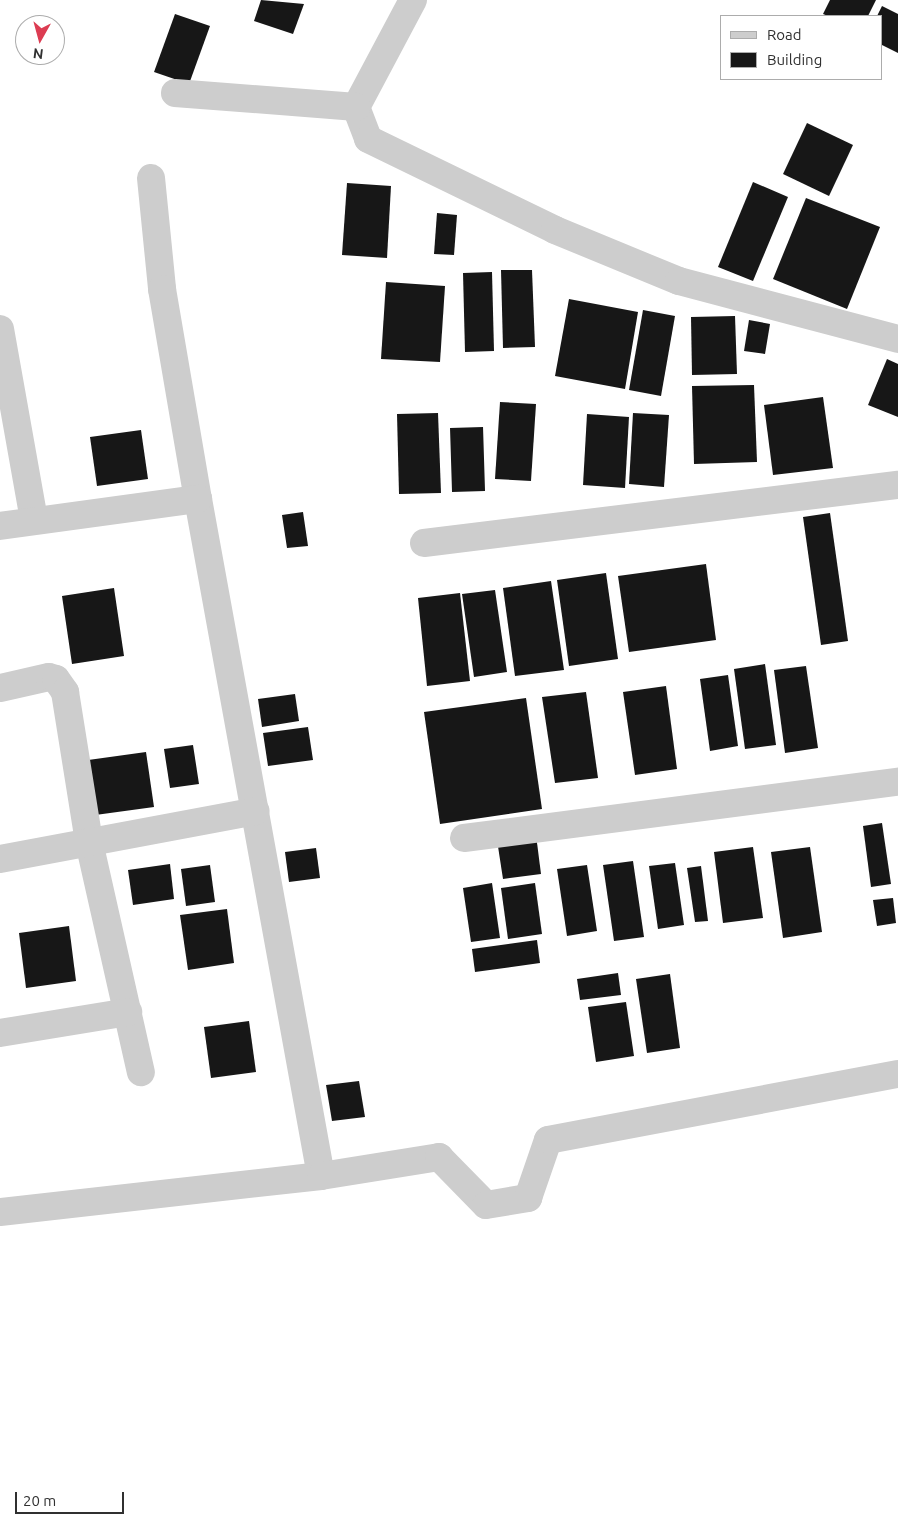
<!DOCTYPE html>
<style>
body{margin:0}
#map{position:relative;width:898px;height:1530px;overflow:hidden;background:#fff;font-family:Ubuntu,sans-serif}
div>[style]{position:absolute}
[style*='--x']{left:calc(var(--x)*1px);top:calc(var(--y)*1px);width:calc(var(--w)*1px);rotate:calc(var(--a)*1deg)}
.building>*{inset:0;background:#171717}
.street>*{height:28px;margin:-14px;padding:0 14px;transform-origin:14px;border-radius:14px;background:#cdcdcd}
span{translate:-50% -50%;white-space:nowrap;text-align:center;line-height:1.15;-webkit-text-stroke:5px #fff;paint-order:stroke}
.legend{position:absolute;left:720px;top:15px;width:162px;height:65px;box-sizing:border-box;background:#fff;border:1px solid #acacac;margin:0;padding:6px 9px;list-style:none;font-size:15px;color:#303030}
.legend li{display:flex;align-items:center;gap:10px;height:25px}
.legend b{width:25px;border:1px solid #acacac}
.north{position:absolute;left:15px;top:15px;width:50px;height:50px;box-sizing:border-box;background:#fff;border:1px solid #acacac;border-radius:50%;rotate:187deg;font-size:14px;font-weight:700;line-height:20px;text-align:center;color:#303030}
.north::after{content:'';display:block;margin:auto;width:18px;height:22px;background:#dc3c52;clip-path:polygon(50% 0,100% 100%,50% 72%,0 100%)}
.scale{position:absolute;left:15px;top:1492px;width:109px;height:22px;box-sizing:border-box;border:2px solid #303030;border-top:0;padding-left:6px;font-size:15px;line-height:18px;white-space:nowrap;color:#303030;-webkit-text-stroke:4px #fff;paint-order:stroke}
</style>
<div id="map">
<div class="building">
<i style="clip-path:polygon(261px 0,304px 4px,293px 34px,254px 21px)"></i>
<i style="clip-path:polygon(830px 0,876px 0,868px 16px,828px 16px,823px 14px)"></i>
<i style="clip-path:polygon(882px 6px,898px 14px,898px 53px,882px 45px,882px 16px,877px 16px)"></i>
<i style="clip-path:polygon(175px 14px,210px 26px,189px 84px,154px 72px)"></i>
<i style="clip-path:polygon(807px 123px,853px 145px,829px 196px,783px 174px)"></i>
<i style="clip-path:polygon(753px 182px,788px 197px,753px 281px,718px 267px)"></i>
<i style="clip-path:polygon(347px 183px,391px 186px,387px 258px,342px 255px)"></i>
<i style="clip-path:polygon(806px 198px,880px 227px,847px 309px,773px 279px)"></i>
<i style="clip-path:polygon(437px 213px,457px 215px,454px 255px,434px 254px)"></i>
<i style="clip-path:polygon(501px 270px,532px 270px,535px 347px,503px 348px)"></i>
<i style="clip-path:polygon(492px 272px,494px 351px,465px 352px,463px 273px)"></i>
<i style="clip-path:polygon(386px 282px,445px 286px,440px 362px,381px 359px)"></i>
<i style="clip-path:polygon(569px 299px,638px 312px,625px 389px,555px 376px)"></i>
<i style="clip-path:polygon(643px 310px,675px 316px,661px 396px,629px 390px)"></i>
<i style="clip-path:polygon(735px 316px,737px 374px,692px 375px,691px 317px)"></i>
<i style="clip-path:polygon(749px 320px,770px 324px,765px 354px,744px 351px)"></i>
<i style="clip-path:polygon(887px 359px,898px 364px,898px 417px,868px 405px)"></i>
<i style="clip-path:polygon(754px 385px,757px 462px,694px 464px,692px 386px)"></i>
<i style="clip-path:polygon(823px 397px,833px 468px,773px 475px,764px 405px)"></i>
<i style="clip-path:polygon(500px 402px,536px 404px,531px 481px,495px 479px)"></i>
<i style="clip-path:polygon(438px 413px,441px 493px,399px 494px,397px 414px)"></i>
<i style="clip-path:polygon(633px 413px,669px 415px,664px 487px,629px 484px)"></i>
<i style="clip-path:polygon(587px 414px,629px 417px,625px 488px,583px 485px)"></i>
<i style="clip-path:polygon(483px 427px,485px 491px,452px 492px,450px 428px)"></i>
<i style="clip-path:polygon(141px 430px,148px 479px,97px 486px,90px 437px)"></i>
<i style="clip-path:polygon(303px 512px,308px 546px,287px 548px,282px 515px)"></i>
<i style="clip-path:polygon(830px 513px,848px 641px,821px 645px,803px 517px)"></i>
<i style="clip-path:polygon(706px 564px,716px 640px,629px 652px,618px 576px)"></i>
<i style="clip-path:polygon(606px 573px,618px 659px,569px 666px,557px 580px)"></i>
<i style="clip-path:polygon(551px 581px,564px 670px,515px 676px,503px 588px)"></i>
<i style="clip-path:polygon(114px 588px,124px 656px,72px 664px,62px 596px)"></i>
<i style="clip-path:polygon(495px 590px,507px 672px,474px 677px,462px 594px)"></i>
<i style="clip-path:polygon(460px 593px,470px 681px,427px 686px,418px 598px)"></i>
<i style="clip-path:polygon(765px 664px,776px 745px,745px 749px,734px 669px)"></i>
<i style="clip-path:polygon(806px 666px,818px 748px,785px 753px,774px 670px)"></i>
<i style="clip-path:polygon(728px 675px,738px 746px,710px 751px,700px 679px)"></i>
<i style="clip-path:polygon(666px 686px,677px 769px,635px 775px,623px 692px)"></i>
<i style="clip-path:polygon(586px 692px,598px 778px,555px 783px,542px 697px)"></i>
<i style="clip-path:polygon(295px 694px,299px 721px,262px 727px,258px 699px)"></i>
<i style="clip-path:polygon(526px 698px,542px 809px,440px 824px,424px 712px)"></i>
<i style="clip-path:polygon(308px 727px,313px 760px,268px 766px,263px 733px)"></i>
<i style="clip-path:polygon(193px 745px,199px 784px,170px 788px,164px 749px)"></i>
<i style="clip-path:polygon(146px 752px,154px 807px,88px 816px,81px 761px)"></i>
<i style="clip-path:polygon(882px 823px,891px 884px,871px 887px,863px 826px)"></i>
<i style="clip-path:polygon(536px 835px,541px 874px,503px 879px,497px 840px)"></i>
<i style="clip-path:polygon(753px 847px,763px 918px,723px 923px,714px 852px)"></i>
<i style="clip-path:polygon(810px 847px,822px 932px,783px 938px,771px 852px)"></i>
<i style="clip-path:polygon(316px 848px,320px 878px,289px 882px,285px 852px)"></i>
<i style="clip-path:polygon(633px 861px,644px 937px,614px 941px,603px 865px)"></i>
<i style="clip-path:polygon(675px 863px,684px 925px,658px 929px,649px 866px)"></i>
<i style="clip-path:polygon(170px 864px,174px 899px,133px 905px,128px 870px)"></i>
<i style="clip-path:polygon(210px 865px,215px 902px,186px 906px,181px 869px)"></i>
<i style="clip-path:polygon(587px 865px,597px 931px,567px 936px,557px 869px)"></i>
<i style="clip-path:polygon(701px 866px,708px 921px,695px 922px,687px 868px)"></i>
<i style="clip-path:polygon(492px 883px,500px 938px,471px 942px,463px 888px)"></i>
<i style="clip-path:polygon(535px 883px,542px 934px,508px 939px,501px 888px)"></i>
<i style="clip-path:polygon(893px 898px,896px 923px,877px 926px,873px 900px)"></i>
<i style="clip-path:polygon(227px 909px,234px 963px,188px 970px,180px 915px)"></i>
<i style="clip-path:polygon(69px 926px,76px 981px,26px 988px,19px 933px)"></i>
<i style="clip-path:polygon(537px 940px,540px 963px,475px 972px,472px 949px)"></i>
<i style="clip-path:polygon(618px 973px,621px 995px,580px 1000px,577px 979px)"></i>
<i style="clip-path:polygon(670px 974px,680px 1048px,647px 1053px,636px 979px)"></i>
<i style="clip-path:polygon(626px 1002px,634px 1056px,596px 1062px,588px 1007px)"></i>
<i style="clip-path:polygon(249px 1021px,256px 1072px,211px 1078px,204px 1027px)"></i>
<i style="clip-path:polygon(359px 1081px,365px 1117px,332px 1121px,326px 1085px)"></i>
</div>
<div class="street">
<i style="--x:413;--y:0;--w:121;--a:118"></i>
<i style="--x:356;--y:107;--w:34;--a:69"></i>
<i style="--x:368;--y:139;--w:208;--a:25.9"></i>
<i style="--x:555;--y:230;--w:134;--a:22.4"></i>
<i style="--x:679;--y:281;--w:227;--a:14.8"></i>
<i style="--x:175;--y:93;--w:182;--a:4.4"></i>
<i style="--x:151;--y:178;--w:112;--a:84.3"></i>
<i style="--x:162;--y:289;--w:213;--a:80.3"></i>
<i style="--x:198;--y:499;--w:688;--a:79.7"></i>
<i style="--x:0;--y:329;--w:194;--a:79.9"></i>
<i style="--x:0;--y:526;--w:200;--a:-7.8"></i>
<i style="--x:424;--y:543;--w:478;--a:-7"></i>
<i style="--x:0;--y:688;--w:50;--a:-12.7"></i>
<i style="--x:49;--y:677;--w:7;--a:16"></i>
<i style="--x:56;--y:679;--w:16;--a:55"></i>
<i style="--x:65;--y:692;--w:152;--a:80.9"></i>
<i style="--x:89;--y:842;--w:236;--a:77.3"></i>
<i style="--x:464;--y:838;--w:438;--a:-7.4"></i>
<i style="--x:0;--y:859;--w:260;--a:-10.6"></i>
<i style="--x:0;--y:1033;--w:130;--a:-9.3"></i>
<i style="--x:0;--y:1212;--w:323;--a:-6.4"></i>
<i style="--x:321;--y:1176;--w:120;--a:-9.1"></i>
<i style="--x:439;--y:1157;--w:67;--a:45.6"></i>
<i style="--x:486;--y:1205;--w:43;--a:-9.5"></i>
<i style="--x:528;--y:1198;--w:61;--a:-71"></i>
<i style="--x:548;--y:1140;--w:356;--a:-10.7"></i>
</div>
<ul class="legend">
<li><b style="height:6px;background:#cdcdcd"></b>Road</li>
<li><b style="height:14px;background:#171717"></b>Building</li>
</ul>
<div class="north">N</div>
<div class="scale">20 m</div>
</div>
